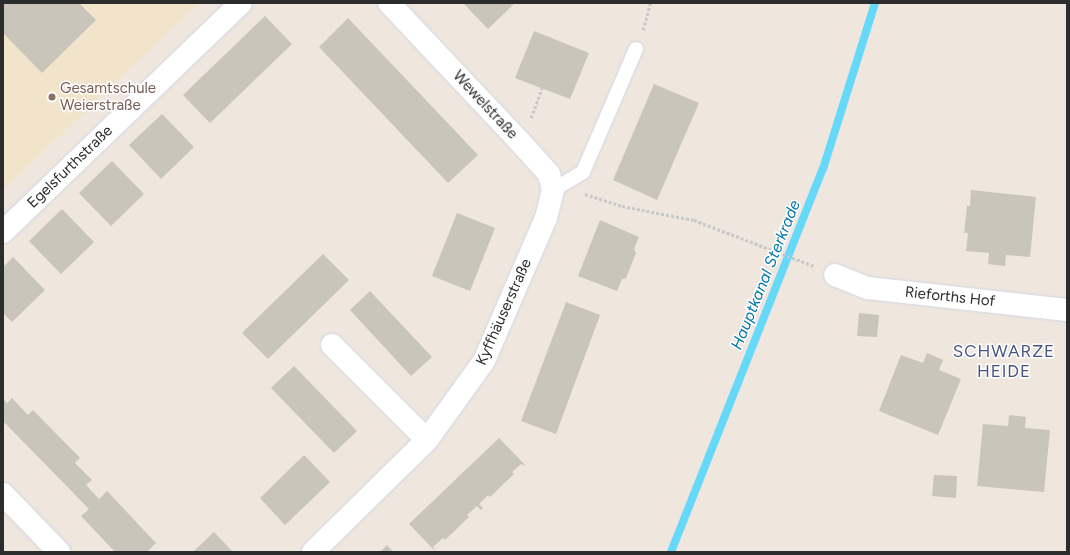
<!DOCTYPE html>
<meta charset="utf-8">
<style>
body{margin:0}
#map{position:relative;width:1070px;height:555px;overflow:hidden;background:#efe6dd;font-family:Figtree,sans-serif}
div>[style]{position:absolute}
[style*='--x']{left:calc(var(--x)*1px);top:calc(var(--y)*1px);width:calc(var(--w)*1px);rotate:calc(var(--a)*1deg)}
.education>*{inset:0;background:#f2e4cb}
.stream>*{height:8px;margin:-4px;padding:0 4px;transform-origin:4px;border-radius:4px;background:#66d8fa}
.building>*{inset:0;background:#c9c5bb}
.path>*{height:2.5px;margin-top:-1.25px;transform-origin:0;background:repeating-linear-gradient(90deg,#c8c8c8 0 3px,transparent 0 5px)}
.roads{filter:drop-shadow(0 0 1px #d2d6e6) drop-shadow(0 0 1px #d2d6e6)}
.lane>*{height:14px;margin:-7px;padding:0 7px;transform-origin:7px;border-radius:7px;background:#fff}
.street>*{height:22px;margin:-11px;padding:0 11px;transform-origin:11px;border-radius:11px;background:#fff}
.secondary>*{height:22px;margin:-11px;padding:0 11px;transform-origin:11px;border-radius:11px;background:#fff}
.dots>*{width:11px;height:11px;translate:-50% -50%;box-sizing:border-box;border:2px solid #fff;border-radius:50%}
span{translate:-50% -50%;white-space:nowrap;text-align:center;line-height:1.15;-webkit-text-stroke:3px #fff;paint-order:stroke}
.education-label{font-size:15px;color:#785e54}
.left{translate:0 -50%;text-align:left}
.street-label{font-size:15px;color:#2c2c2c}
.water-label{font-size:16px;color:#0177ab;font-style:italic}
.quarter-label{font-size:17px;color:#475481;letter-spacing:1px}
.frame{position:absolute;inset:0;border:4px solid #2c2c2c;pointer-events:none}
</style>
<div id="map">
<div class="education">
<i style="clip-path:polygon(3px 3px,199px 3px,3px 190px)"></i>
</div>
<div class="stream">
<i style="--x:671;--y:552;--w:412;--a:-68.4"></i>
<i style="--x:823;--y:169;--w:174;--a:-72.6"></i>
</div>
<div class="building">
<i style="clip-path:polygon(3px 3px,79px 3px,96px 20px,42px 73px,3px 33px)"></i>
<i style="clip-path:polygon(463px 3px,515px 3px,488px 29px)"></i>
<i style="clip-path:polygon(265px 16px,292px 44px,210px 123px,183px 95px)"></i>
<i style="clip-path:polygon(348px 18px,478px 155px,448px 183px,319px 47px)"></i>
<i style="clip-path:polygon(534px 31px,589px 53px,570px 99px,515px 78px)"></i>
<i style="clip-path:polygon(654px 84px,699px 103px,657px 200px,613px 180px)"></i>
<i style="clip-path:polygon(162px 114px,194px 147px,161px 179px,129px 145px)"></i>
<i style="clip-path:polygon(112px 161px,144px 194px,111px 226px,79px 193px)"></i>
<i style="clip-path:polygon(971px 190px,1036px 197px,1030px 257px,1006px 255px,1005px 266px,988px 264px,989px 253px,966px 251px,968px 233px,964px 233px,967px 206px,970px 206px)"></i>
<i style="clip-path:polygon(62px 209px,94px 242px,61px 274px,29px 241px)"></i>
<i style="clip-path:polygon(457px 213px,495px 228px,470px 291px,432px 276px)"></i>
<i style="clip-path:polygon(600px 220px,639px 237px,634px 249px,636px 253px,626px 278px,622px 279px,617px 291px,578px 276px)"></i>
<i style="clip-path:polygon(323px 254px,349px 280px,268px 359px,242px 333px)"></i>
<i style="clip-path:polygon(13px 257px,45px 290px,12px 322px,3px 313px,3px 267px)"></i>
<i style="clip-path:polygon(370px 291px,432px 357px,411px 376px,350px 310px)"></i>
<i style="clip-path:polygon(566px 302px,600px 315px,556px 434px,521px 421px)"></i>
<i style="clip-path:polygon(859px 313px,879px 315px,877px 337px,857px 336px)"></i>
<i style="clip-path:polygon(927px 353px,943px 360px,939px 370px,961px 379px,938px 435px,879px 411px,901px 355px,923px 363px)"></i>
<i style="clip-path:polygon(294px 366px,357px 431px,334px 453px,271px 388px)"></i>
<i style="clip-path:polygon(12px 398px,28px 415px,33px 410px,80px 458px,75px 463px,92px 480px,86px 485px,99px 499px,107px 491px,156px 543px,147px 552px,115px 552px,81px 516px,89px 509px,3px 421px,3px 399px,7px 403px)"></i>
<i style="clip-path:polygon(1009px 415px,1026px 417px,1025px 428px,1050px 430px,1044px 492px,977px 486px,983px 424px,1008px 426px)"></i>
<i style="clip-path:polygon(499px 438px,526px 466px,521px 464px,512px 472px,514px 474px,490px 497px,488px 495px,479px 504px,483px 508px,481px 510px,477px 506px,467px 515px,469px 517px,445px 540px,443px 538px,433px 547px,436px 552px,409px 524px)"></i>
<i style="clip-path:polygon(304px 455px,330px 482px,285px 525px,260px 498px)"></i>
<i style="clip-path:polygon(934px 475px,957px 476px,956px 498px,932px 496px)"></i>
<i style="clip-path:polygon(214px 532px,233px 552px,193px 552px)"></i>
<i style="clip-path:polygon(387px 545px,393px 552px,380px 552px)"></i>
</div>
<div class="path">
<i style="--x:643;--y:30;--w:28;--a:-75"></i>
<i style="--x:531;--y:118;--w:32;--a:-70"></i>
<i style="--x:585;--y:194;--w:39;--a:18"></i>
<i style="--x:622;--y:206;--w:73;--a:11"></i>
<i style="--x:694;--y:220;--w:129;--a:21"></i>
</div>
<div class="roads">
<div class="lane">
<i style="--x:553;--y:190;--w:35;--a:-31"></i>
<i style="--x:583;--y:172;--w:134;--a:-66.7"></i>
</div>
<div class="street">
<i style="--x:3;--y:232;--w:330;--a:-43.9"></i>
<i style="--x:835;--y:275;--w:35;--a:22"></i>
<i style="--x:868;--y:288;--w:200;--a:6.3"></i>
<i style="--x:332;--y:345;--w:134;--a:45"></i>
<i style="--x:313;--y:552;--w:160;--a:-44.5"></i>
<i style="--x:427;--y:440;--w:97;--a:-54.2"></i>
<i style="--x:484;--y:361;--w:156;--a:-66.6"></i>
<i style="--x:546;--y:218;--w:29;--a:-76"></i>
<i style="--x:553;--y:190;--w:16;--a:-104"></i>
<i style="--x:549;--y:174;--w:42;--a:-132.1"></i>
<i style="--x:521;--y:143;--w:192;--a:-133.3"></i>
</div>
<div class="secondary">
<i style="--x:3;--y:494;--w:81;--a:46"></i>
</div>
</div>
<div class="dots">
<i style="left:52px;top:97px;background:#8d6e63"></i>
</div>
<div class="education-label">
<span class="left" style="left:60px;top:97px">Gesamtschule<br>Weierstraße</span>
</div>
<div class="street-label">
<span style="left:485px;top:105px;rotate:47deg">Wewelstraße</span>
<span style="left:70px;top:167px;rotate:-44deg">Egelsfurthstraße</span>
<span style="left:950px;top:297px;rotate:6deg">Rieforths Hof</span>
<span style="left:504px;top:312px;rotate:-66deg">Kyffhäuserstraße</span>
</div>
<div class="water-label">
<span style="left:766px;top:275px;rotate:-68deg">Hauptkanal Sterkrade</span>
</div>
<div class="quarter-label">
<span style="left:1004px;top:362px">SCHWARZE<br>HEIDE</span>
</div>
<div class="frame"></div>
</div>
